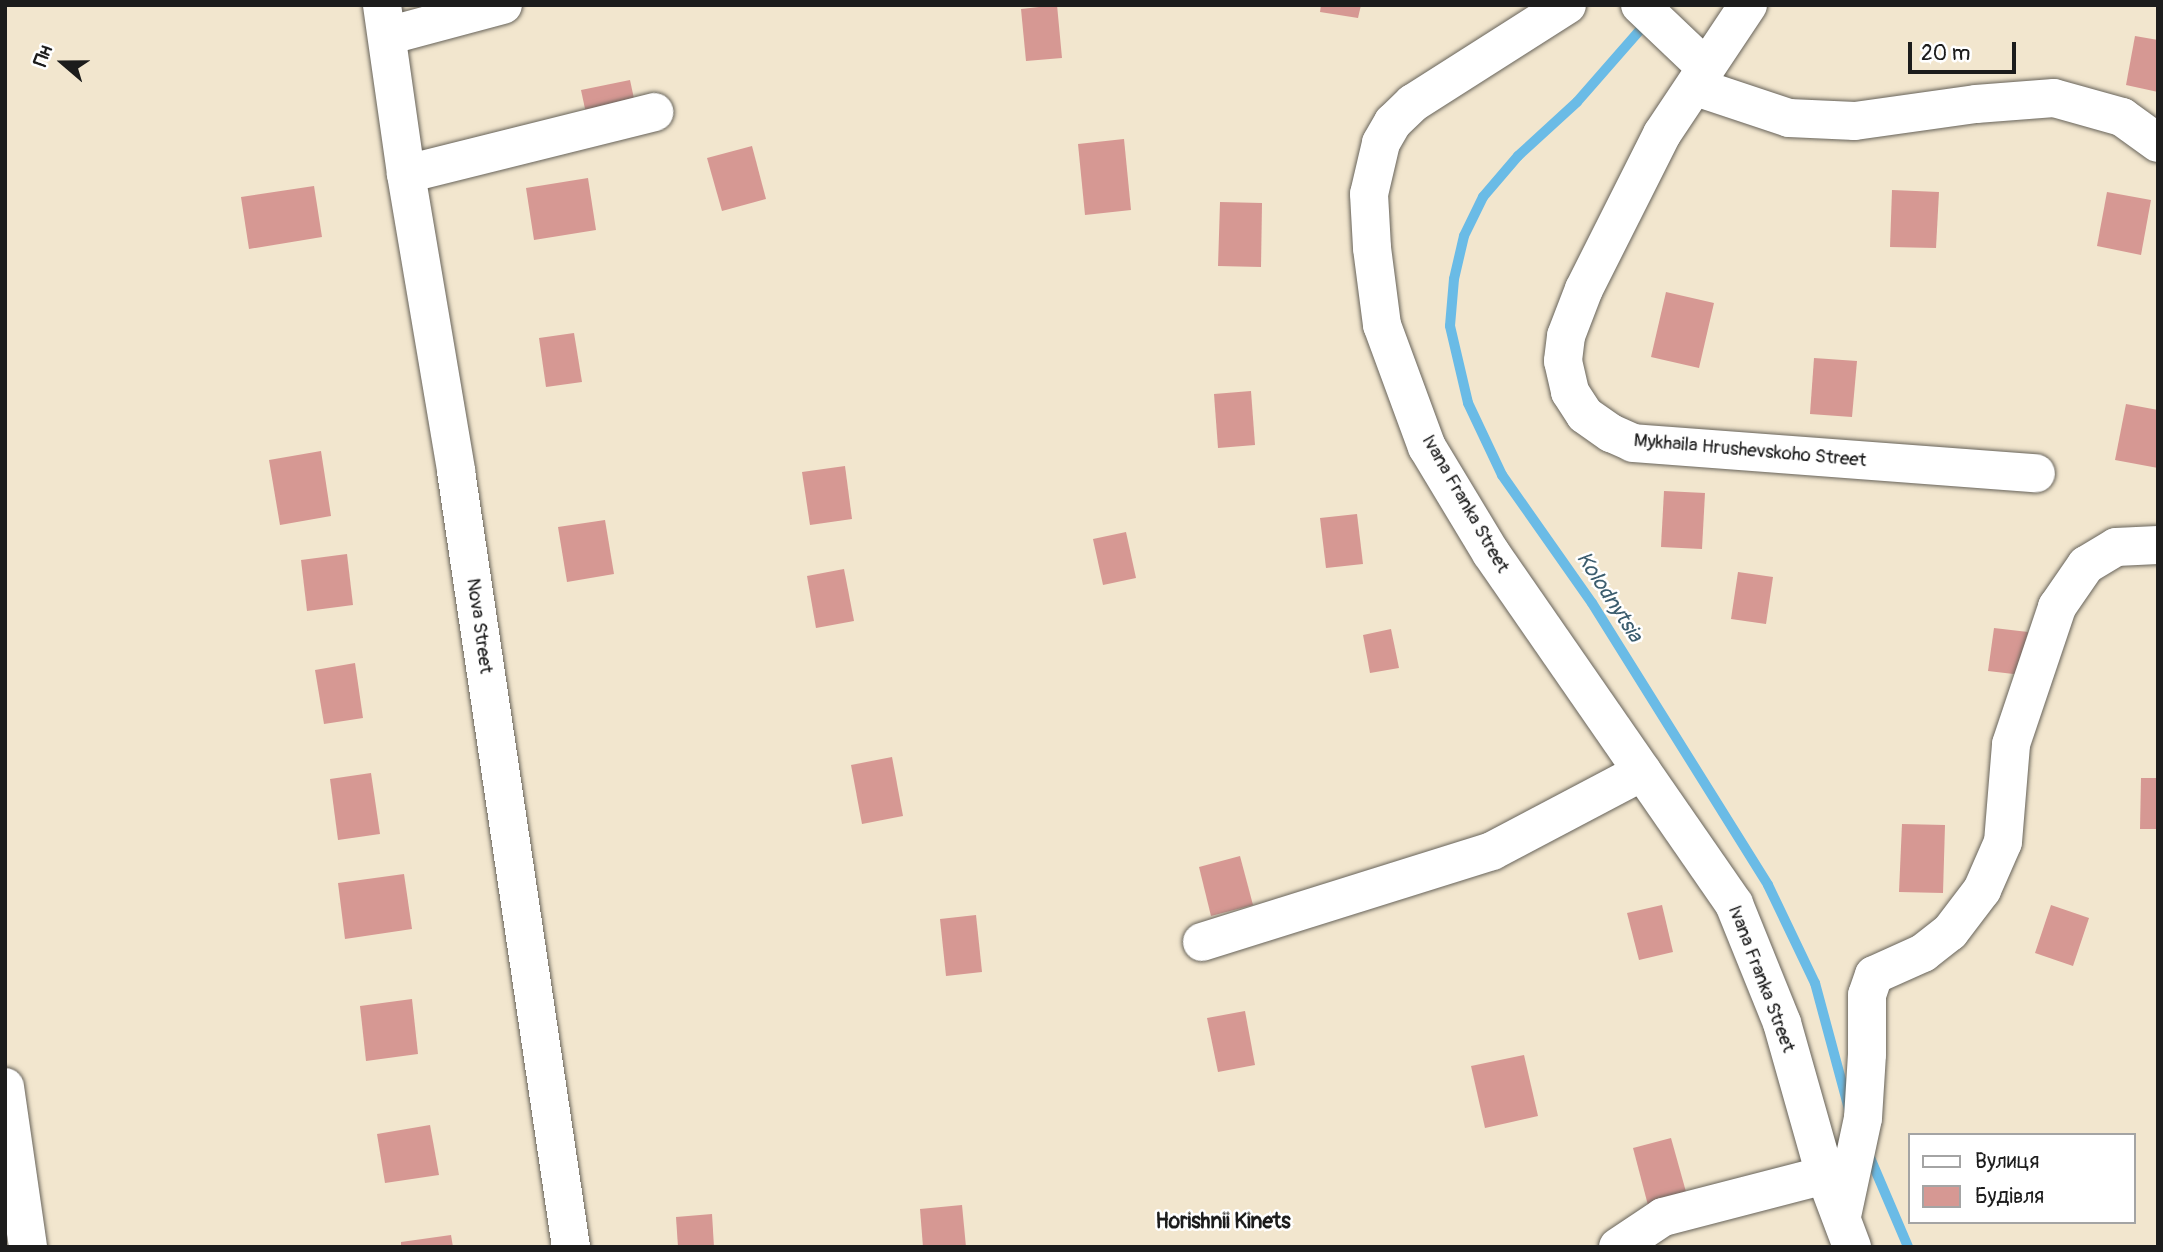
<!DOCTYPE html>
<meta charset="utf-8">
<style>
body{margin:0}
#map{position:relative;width:2163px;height:1252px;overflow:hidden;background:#f2e6ce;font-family:Pangolin,sans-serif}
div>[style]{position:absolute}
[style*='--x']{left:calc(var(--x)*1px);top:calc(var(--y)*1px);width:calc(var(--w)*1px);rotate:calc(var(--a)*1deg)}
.stream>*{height:10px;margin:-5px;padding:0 5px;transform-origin:5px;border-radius:5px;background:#6abbe6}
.building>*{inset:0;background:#d69893}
.roads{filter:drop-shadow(0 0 2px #67635a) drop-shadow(0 0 2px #67635a)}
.minor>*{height:38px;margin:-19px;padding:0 19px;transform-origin:19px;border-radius:19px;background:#fff}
span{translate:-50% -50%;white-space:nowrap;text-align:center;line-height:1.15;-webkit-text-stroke:5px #fff;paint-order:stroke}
.street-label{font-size:19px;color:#1c1c1c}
.water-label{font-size:21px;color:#3b5c6d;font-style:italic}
.neighbourhood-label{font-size:21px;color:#1c1c1c;font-weight:700}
.frame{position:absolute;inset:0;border:7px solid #1c1c1c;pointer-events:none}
.legend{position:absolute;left:1908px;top:1133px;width:228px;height:91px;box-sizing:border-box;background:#fff;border:2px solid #a4a4a4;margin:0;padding:9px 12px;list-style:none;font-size:21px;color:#1c1c1c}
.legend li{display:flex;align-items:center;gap:14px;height:35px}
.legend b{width:35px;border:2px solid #a4a4a4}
.north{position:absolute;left:28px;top:28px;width:70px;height:70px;-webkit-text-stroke:5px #fff;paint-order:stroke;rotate:290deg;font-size:19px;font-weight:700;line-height:28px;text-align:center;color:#1c1c1c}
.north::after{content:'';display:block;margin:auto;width:24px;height:32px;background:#1c1c1c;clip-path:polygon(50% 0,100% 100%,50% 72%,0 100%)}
.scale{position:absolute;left:1908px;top:42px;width:108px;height:32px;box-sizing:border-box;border:4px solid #1c1c1c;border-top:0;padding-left:9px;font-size:21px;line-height:24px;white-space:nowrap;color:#1c1c1c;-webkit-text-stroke:5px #fff;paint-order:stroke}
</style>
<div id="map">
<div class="stream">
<i style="--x:1647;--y:22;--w:106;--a:131.2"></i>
<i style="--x:1577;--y:102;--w:80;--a:137.5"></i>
<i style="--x:1518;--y:156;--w:54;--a:130.5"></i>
<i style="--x:1483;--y:197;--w:43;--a:116"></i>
<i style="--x:1464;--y:236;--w:44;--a:103.1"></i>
<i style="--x:1454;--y:279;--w:47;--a:94.9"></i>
<i style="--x:1450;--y:326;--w:79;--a:76.8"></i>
<i style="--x:1468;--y:403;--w:80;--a:64.7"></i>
<i style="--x:1502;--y:475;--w:156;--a:54.9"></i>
<i style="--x:1592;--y:603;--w:332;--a:58"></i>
<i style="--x:1768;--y:885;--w:109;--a:64.4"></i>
<i style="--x:1815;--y:983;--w:131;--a:74.9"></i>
<i style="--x:1868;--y:1153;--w:102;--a:66.9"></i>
</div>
<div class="building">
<i style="clip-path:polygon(1057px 5px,1062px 58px,1026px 61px,1021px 9px)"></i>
<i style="clip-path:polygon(1321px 5px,1361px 5px,1358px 18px,1320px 12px)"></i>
<i style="clip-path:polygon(2135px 36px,2158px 40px,2158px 92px,2126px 85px)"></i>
<i style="clip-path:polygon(630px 80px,636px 108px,587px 118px,581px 90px)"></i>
<i style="clip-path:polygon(1124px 139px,1131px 210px,1085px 215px,1078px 144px)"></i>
<i style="clip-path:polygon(752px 146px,766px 199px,722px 211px,707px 158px)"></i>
<i style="clip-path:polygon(588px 178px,596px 230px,534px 240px,526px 188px)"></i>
<i style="clip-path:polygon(314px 186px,322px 237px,249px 249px,241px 197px)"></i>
<i style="clip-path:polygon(1892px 190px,1939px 192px,1936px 248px,1890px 247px)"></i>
<i style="clip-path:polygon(2107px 192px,2151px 200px,2141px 255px,2097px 246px)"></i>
<i style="clip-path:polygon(1220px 202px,1262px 203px,1261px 267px,1218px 266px)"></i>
<i style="clip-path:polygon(1666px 292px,1714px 303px,1699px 368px,1651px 357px)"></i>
<i style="clip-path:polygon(574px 333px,582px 382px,546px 387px,539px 338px)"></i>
<i style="clip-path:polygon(1814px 358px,1857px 361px,1852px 417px,1810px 414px)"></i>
<i style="clip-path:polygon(1251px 391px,1255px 445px,1218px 448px,1214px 394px)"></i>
<i style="clip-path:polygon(2126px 404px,2158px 410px,2158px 468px,2115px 460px)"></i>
<i style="clip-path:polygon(321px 451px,331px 516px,280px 525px,269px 460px)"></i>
<i style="clip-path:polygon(845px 466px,852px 519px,810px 525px,802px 472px)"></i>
<i style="clip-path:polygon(1664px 491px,1705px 493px,1702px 549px,1661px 547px)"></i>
<i style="clip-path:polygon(1357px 514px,1363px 564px,1326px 568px,1320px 518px)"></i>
<i style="clip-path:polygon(605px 520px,614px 574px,567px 582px,558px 527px)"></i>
<i style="clip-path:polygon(1126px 532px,1136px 578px,1103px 585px,1093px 539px)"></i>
<i style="clip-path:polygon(347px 554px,353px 605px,307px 611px,301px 560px)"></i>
<i style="clip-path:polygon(844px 569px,854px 621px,816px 628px,807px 576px)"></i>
<i style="clip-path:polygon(1738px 572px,1773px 577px,1766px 624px,1731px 619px)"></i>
<i style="clip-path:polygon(1994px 628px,2028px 632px,2022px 675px,1988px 671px)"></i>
<i style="clip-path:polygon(1391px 629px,1399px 668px,1370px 673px,1363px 635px)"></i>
<i style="clip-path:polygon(355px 663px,363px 718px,324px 724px,315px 670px)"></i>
<i style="clip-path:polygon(892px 757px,903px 816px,862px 824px,851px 765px)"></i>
<i style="clip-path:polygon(371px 773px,380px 834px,338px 840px,330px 779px)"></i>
<i style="clip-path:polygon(2141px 778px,2158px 778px,2158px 829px,2140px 829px)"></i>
<i style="clip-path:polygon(1902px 824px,1945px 825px,1943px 893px,1899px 892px)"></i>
<i style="clip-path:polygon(1240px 856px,1253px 905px,1211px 916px,1199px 867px)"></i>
<i style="clip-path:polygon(404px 874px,412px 929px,345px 939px,338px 883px)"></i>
<i style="clip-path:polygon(1662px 905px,1673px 952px,1639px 960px,1627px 913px)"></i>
<i style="clip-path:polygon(2051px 905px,2089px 918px,2073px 966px,2035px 953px)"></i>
<i style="clip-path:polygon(976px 915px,982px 972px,946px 976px,940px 919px)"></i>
<i style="clip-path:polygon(412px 999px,418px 1054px,366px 1061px,360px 1006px)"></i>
<i style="clip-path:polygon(1245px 1011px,1255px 1065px,1218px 1072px,1207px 1018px)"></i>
<i style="clip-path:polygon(1524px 1055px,1538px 1116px,1485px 1128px,1471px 1066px)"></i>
<i style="clip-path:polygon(430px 1125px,439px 1175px,385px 1183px,377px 1134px)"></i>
<i style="clip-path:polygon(1671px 1138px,1688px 1199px,1649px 1209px,1633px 1148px)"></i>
<i style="clip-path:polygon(962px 1205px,966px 1247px,923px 1247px,920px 1209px)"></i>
<i style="clip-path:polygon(712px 1214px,714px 1247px,678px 1247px,676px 1217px)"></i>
<i style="clip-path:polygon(451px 1235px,453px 1247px,401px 1247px,401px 1242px)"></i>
</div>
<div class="roads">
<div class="minor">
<i style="--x:382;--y:5;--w:171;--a:81.9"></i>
<i style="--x:406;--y:174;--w:301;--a:80.4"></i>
<i style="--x:456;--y:471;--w:784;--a:81.57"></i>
<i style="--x:1567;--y:5;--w:183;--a:147.5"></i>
<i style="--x:1413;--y:103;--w:28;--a:136"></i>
<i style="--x:1393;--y:122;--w:24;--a:120"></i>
<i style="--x:1381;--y:143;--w:52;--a:103.2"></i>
<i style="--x:1369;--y:194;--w:54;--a:86.8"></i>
<i style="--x:1372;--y:248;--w:78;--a:82.6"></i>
<i style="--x:1382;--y:325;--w:130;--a:69.8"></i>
<i style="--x:1427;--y:447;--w:124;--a:58.9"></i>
<i style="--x:1491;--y:553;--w:427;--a:55.3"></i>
<i style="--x:1734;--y:904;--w:128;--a:68"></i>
<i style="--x:1782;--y:1023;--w:158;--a:74.2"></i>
<i style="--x:1825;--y:1175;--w:77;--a:69.4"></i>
<i style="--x:1640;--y:5;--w:90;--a:43.6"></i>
<i style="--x:1748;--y:5;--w:155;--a:123.7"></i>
<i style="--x:1662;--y:134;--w:174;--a:116.7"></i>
<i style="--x:1584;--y:289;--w:50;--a:111"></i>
<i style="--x:1566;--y:336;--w:25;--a:97"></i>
<i style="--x:1563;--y:361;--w:32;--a:77"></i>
<i style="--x:1570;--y:392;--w:27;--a:57"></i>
<i style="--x:1585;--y:415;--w:32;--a:35"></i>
<i style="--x:1611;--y:433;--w:24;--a:24"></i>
<i style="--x:1633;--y:443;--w:404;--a:4.3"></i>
<i style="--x:387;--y:36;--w:120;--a:-15"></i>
<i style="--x:1696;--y:87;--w:98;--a:18.4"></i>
<i style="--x:1789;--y:118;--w:66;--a:2.6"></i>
<i style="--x:1855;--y:121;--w:122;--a:-8"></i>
<i style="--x:1976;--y:104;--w:78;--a:-4.4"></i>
<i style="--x:2054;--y:98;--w:71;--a:15.6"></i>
<i style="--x:2122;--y:117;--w:44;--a:35.8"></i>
<i style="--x:406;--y:174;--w:256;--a:-14"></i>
<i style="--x:1202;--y:942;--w:304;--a:-17.4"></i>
<i style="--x:1492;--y:851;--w:170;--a:-27.8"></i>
<i style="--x:5;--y:1087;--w:162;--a:81.8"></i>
<i style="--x:1842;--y:1216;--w:100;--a:-77.9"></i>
<i style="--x:1863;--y:1118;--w:64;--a:-86.4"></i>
<i style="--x:1867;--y:1054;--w:59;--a:-90"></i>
<i style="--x:1867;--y:995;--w:21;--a:-71"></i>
<i style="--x:1874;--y:975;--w:54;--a:-24.2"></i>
<i style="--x:1923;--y:953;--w:34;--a:-38"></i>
<i style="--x:1950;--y:932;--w:53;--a:-52.7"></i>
<i style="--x:1982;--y:890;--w:52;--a:-66.4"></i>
<i style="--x:2003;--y:842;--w:98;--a:-85.3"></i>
<i style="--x:2011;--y:744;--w:145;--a:-71.4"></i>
<i style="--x:2057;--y:607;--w:51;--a:-55.4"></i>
<i style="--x:2086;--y:565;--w:35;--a:-31"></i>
<i style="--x:2116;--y:547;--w:42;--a:-2.7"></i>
<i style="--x:1618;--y:1247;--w:54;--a:-33.7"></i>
<i style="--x:1663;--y:1217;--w:167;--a:-14.5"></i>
</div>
</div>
<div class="street-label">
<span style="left:1750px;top:451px;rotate:5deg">Mykhaila Hrushevskoho Street</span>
<span style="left:1465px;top:504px;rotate:60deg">Ivana Franka Street</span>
<span style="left:479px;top:626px;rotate:82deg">Nova Street</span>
<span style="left:1761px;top:979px;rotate:69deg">Ivana Franka Street</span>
</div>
<div class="water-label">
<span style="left:1609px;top:597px;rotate:57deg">Kolodnytsia</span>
</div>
<div class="neighbourhood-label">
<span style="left:1223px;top:1222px">Horishnii Kinets</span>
</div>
<div class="frame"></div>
<ul class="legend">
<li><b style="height:9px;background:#fff"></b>Вулиця</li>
<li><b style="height:19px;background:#d69893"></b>Будівля</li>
</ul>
<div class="north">Пн</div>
<div class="scale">20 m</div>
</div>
